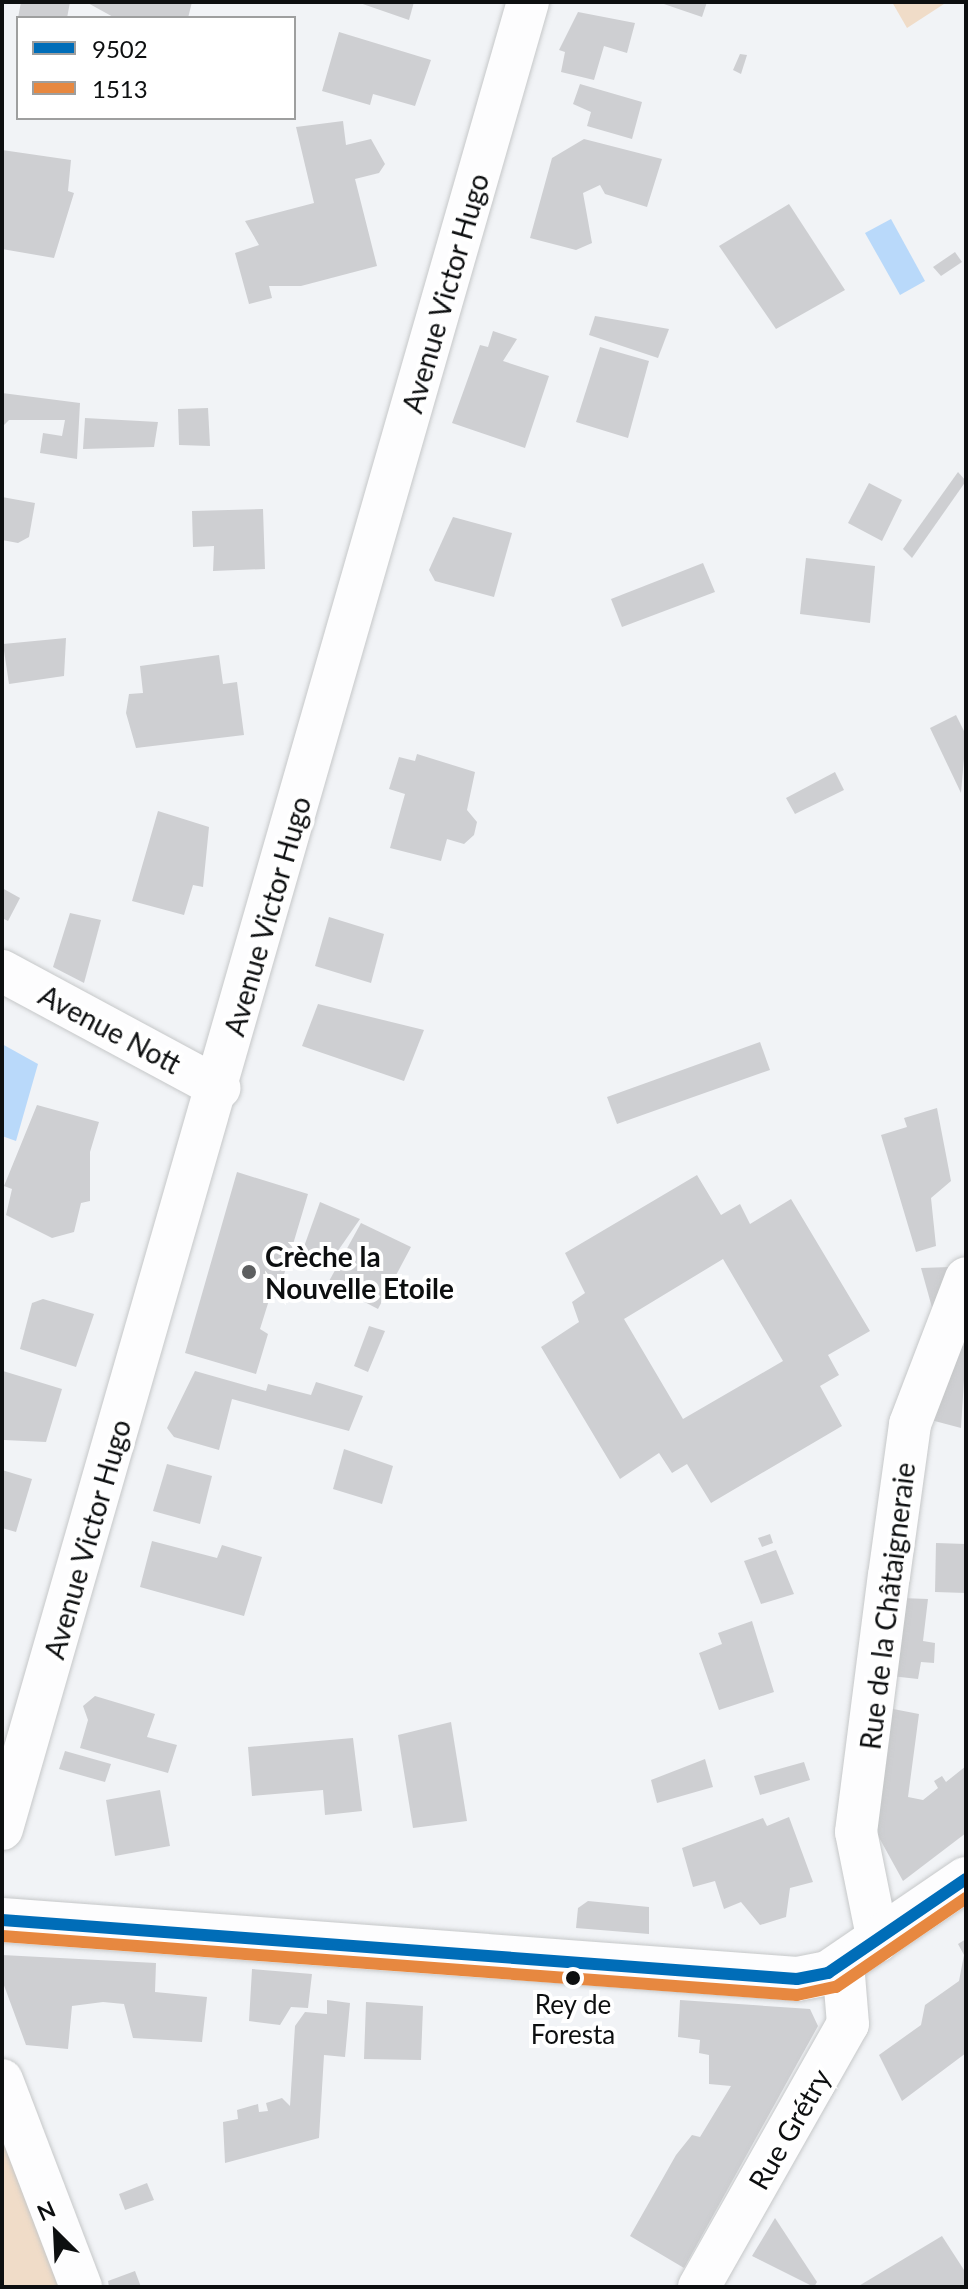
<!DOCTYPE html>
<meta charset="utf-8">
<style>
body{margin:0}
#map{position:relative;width:968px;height:2289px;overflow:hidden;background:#f1f3f6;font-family:Lato,sans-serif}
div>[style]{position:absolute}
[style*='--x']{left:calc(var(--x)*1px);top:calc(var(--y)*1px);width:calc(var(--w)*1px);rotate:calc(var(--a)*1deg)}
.green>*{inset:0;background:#f0dcc8}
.water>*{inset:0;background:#b9d9fa}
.building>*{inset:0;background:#cecfd2}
.roads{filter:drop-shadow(0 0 2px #c6c8c9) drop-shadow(0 0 2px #c6c8c9)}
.street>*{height:42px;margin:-21px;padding:0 21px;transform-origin:21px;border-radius:21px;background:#fdfdfe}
.secondary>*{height:44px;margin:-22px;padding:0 22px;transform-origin:22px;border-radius:22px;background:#fdfdfe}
.bus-1>*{height:12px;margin:-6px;padding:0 6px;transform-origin:6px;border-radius:6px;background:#006db8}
.bus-2>*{height:12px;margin:-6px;padding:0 6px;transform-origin:6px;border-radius:6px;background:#e78840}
.dots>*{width:22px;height:22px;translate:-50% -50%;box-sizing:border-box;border:4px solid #fff;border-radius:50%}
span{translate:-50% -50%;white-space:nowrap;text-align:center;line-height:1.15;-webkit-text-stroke:8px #fff;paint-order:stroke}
.bus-label{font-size:26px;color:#0d0f10}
.street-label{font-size:28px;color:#0d0f10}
.poi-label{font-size:28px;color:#0d0f10;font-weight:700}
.left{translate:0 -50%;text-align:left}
.frame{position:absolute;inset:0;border:4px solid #0d0f10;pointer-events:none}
.legend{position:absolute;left:16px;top:16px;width:280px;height:104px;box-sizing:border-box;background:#fff;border:2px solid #9e9f9f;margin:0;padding:10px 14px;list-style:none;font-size:24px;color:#0d0f10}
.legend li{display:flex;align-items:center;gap:16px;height:40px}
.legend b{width:40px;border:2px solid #9e9f9f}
.north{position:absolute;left:16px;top:2193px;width:80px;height:80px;-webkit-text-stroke:6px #fff;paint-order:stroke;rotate:336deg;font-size:22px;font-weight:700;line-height:32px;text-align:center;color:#0d0f10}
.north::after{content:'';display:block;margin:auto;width:28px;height:36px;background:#0d0f10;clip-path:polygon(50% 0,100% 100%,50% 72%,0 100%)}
</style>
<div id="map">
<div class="green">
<i style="clip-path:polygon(892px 2px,947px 2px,907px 28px)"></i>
<i style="clip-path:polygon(2px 2138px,59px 2287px,2px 2287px)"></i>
</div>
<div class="water">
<i style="clip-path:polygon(891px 219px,925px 281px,900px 295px,865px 233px)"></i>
<i style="clip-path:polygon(2px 1044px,38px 1064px,16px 1141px,2px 1136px)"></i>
</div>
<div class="building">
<i style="clip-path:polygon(21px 2px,70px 2px,67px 18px,18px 18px)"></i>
<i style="clip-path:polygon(86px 2px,192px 2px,188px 18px,115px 18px)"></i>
<i style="clip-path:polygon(357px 2px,414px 2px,409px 20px)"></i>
<i style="clip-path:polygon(658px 2px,707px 2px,702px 17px)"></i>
<i style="clip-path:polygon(578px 12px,635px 23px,627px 53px,604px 46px,594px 80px,561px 72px,565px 52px,559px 50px)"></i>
<i style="clip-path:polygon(339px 32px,431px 60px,415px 106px,373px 94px,370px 105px,322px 91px)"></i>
<i style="clip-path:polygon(740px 54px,747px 55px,741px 74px,733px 70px)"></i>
<i style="clip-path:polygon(580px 84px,642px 102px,632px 139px,587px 126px,591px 112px,573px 104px)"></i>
<i style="clip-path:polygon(343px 121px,346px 145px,371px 139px,385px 164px,379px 173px,355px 179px,377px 266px,301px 286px,269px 286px,272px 298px,249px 304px,235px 253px,259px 245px,245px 221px,314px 203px,296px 127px)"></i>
<i style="clip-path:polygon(584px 139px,662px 159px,647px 207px,605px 194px,600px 185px,583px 193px,592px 243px,576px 250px,530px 238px,552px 158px)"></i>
<i style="clip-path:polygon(2px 150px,71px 160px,68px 191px,74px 193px,54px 258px,2px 249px)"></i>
<i style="clip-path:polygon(789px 204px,845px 290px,776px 329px,719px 246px)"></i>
<i style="clip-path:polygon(955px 252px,962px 262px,941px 276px,933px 267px)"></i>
<i style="clip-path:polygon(595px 316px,669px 329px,658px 358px,589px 335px)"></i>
<i style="clip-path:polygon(493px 331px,517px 339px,503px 361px,549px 376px,525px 448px,452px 423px,480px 345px,488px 347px)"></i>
<i style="clip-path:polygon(600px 347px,649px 361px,628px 438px,576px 422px)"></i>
<i style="clip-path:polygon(2px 393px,80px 403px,77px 459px,40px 453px,43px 433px,62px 436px,65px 420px,9px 420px,2px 427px)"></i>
<i style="clip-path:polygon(208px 408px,210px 446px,179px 445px,178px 409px)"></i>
<i style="clip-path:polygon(85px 418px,158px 422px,154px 447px,83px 449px)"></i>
<i style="clip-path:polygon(958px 472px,966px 481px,912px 558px,903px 549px)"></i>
<i style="clip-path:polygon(869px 483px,902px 500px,882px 541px,848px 523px)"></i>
<i style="clip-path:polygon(2px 497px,35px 503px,29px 537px,18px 543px,2px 540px)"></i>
<i style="clip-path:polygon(263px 509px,265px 569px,213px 571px,214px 546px,193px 547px,192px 511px)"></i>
<i style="clip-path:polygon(453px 517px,512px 533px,494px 597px,435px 581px,429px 570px)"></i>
<i style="clip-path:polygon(806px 558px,875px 566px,870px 623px,800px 614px)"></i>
<i style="clip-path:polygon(703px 563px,715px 592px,622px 627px,611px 599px)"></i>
<i style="clip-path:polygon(66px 638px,64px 676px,9px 684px,3px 644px)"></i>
<i style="clip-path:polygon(219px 655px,223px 684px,237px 682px,244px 735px,136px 748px,126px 713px,129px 694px,143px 693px,140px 666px)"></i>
<i style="clip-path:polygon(956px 715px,966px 735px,961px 793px,930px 728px)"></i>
<i style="clip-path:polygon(417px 754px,475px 772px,467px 810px,477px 822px,474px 835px,464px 844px,447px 839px,441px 861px,390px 848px,405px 794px,389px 789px,399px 757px,415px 761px)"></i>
<i style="clip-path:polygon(835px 772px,844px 790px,795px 814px,786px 798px)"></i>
<i style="clip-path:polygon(158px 811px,209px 827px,203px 887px,193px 885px,184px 915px,132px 901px)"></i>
<i style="clip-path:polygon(2px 888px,20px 898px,8px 921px,2px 918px)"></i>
<i style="clip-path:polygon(70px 913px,101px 920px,84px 983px,53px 967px)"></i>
<i style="clip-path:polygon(329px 917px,384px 934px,371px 983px,315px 966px)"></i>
<i style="clip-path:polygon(318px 1004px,424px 1030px,404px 1081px,302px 1046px)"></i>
<i style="clip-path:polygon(760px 1042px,770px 1070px,617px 1124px,607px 1097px)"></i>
<i style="clip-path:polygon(37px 1105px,99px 1122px,90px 1152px,90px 1201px,81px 1203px,74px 1232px,52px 1238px,6px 1215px,12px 1189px,4px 1186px)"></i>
<i style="clip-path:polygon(937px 1108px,951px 1181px,931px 1198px,936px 1246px,916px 1252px,881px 1135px,907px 1127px,904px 1118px)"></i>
<i style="clip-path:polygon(237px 1172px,308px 1194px,277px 1298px,270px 1297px,260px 1329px,268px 1334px,256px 1374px,185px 1353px)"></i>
<i style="clip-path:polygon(evenodd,697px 1175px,721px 1215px,740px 1204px,750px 1224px,791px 1199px,870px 1331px,828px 1355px,839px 1375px,820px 1386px,842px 1426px,711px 1503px,687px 1464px,672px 1473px,659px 1453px,620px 1479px,541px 1347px,579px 1322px,572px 1302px,585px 1293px,565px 1253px,697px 1175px,723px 1259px,783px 1361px,683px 1419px,624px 1319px,723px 1259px)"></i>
<i style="clip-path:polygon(320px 1202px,360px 1219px,326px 1268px,301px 1255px)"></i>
<i style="clip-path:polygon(361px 1223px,411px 1247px,378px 1309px,328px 1283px)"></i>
<i style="clip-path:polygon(950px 1267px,933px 1311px,921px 1268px)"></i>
<i style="clip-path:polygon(43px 1299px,94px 1314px,76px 1367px,20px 1349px,32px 1303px)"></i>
<i style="clip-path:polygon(369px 1326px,385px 1331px,368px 1372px,354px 1366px)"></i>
<i style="clip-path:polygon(955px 1338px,966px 1348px,961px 1428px,927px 1419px)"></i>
<i style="clip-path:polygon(3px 1371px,62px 1389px,46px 1442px,4px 1440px)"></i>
<i style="clip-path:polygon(195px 1371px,266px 1391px,268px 1384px,311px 1395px,316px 1382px,363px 1396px,349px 1431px,232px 1399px,219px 1450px,174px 1437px,167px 1428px)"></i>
<i style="clip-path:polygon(344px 1449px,393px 1466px,382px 1504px,333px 1489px)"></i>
<i style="clip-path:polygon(167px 1464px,212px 1476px,200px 1524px,153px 1511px)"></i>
<i style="clip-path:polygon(2px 1470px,32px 1479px,16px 1532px,2px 1528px)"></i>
<i style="clip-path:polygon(770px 1534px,773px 1543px,762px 1547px,758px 1538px)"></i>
<i style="clip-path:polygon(152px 1541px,217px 1558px,222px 1545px,262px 1557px,244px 1616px,140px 1587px)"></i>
<i style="clip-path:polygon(936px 1543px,966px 1544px,966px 1593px,935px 1592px)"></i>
<i style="clip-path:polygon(776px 1550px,794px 1594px,761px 1604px,744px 1561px)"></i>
<i style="clip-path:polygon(901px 1598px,928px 1599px,923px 1641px,935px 1643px,934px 1663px,921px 1662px,918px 1679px,891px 1676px)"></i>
<i style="clip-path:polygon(752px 1621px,774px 1692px,719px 1710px,699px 1653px,722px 1644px,718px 1633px)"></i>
<i style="clip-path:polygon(95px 1696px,155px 1714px,147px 1737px,177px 1745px,168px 1773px,80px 1748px,88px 1720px,83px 1706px)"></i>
<i style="clip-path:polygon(888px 1708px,919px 1714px,908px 1797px,923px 1800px,938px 1788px,934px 1781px,942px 1776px,946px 1782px,966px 1766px,966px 1833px,903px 1881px,871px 1823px)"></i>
<i style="clip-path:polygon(451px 1722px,467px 1821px,413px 1828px,398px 1735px)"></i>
<i style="clip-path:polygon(353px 1738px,362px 1811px,325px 1815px,323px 1790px,252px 1796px,248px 1747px)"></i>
<i style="clip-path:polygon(65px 1751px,111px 1764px,105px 1782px,59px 1769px)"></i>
<i style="clip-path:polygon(705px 1759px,713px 1787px,657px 1803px,651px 1780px)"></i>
<i style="clip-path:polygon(804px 1762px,810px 1780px,760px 1795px,754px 1776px)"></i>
<i style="clip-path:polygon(160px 1790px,170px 1846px,115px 1856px,106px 1800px)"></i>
<i style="clip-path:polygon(789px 1817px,813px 1882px,790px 1888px,786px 1917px,760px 1925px,741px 1902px,724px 1909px,715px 1881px,693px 1887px,682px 1848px,763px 1818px,767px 1826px)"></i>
<i style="clip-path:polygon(588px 1901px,649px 1907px,649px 1934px,576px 1928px,578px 1908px)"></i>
<i style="clip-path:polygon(966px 1939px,966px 2053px,902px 2101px,879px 2055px,921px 2025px,925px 2005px,959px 1981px,964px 1955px,958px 1944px)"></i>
<i style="clip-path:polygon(2px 1955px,156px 1963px,155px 1992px,207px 1997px,202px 2042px,133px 2038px,124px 2004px,103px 2002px,72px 2006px,68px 2049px,26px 2045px,2px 1980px)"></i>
<i style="clip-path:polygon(252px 1969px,312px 1974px,308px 2008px,291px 2007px,280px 2025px,249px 2021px)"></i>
<i style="clip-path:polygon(327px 2000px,350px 2003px,345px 2057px,324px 2055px,319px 2138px,225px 2163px,223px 2122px,238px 2119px,237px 2110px,258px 2104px,259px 2112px,268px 2111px,266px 2103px,282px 2098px,290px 2106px,295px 2026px,305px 2012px,327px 2014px)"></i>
<i style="clip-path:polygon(680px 2000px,810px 2009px,818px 2026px,684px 2268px,630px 2236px,676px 2155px,692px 2135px,700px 2137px,731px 2086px,709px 2084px,709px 2055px,699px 2053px,700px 2040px,678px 2037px)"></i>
<i style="clip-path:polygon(366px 2002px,423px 2006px,421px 2060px,364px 2059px)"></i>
<i style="clip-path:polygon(147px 2183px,154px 2200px,125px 2210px,119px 2194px)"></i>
<i style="clip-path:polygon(775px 2218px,817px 2282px,814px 2287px,752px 2256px)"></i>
<i style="clip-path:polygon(942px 2236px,966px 2273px,966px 2287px,857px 2287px)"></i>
<i style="clip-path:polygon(135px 2271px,141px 2287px,109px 2287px,108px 2281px)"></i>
</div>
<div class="roads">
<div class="street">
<i style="--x:2;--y:971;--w:247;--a:28.3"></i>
<i style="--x:2;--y:1829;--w:1901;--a:-73.94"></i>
<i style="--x:878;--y:1941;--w:111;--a:-101.4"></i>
<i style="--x:856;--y:1832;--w:258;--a:-82.7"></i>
<i style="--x:889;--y:1576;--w:153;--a:-82.1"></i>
<i style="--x:910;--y:1424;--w:156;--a:-69"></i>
<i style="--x:2;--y:2080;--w:222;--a:69.1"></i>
<i style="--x:699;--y:2287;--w:302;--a:-60.5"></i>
<i style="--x:848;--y:2024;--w:61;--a:-94.7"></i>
</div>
<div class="secondary">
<i style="--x:2;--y:1920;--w:797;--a:4.24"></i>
<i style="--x:797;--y:1979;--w:32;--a:-11"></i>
<i style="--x:828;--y:1973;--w:167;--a:-34.3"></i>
</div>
</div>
<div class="bus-1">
<i style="--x:2;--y:1920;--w:797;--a:4.24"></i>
<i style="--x:797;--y:1979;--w:32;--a:-11"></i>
<i style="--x:828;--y:1973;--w:167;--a:-34.3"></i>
</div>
<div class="bus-2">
<i style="--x:2;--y:1936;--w:797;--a:4.24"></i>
<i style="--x:797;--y:1995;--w:40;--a:-12"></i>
<i style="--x:836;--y:1987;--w:158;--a:-34.4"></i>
</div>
<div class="dots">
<i style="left:249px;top:1272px;background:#5d5f60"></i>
<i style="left:573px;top:1978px;background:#0d0f10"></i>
</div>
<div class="bus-label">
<span style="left:573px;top:2020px">Rey de<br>Foresta</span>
</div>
<div class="street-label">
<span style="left:445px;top:293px;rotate:-74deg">Avenue Victor Hugo</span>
<span style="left:267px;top:916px;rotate:-74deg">Avenue Victor Hugo</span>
<span style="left:110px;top:1029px;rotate:28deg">Avenue Nott</span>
<span style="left:87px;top:1539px;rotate:-74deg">Avenue Victor Hugo</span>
<span style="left:887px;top:1606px;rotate:-83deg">Rue de la Châtaigneraie</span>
<span style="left:789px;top:2129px;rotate:-60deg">Rue Grétry</span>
</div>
<div class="poi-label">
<span class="left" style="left:265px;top:1272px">Crèche la<br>Nouvelle Etoile</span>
</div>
<div class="frame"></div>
<ul class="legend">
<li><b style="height:10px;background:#006db8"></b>9502</li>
<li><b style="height:10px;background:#e78840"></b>1513</li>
</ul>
<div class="north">N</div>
</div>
